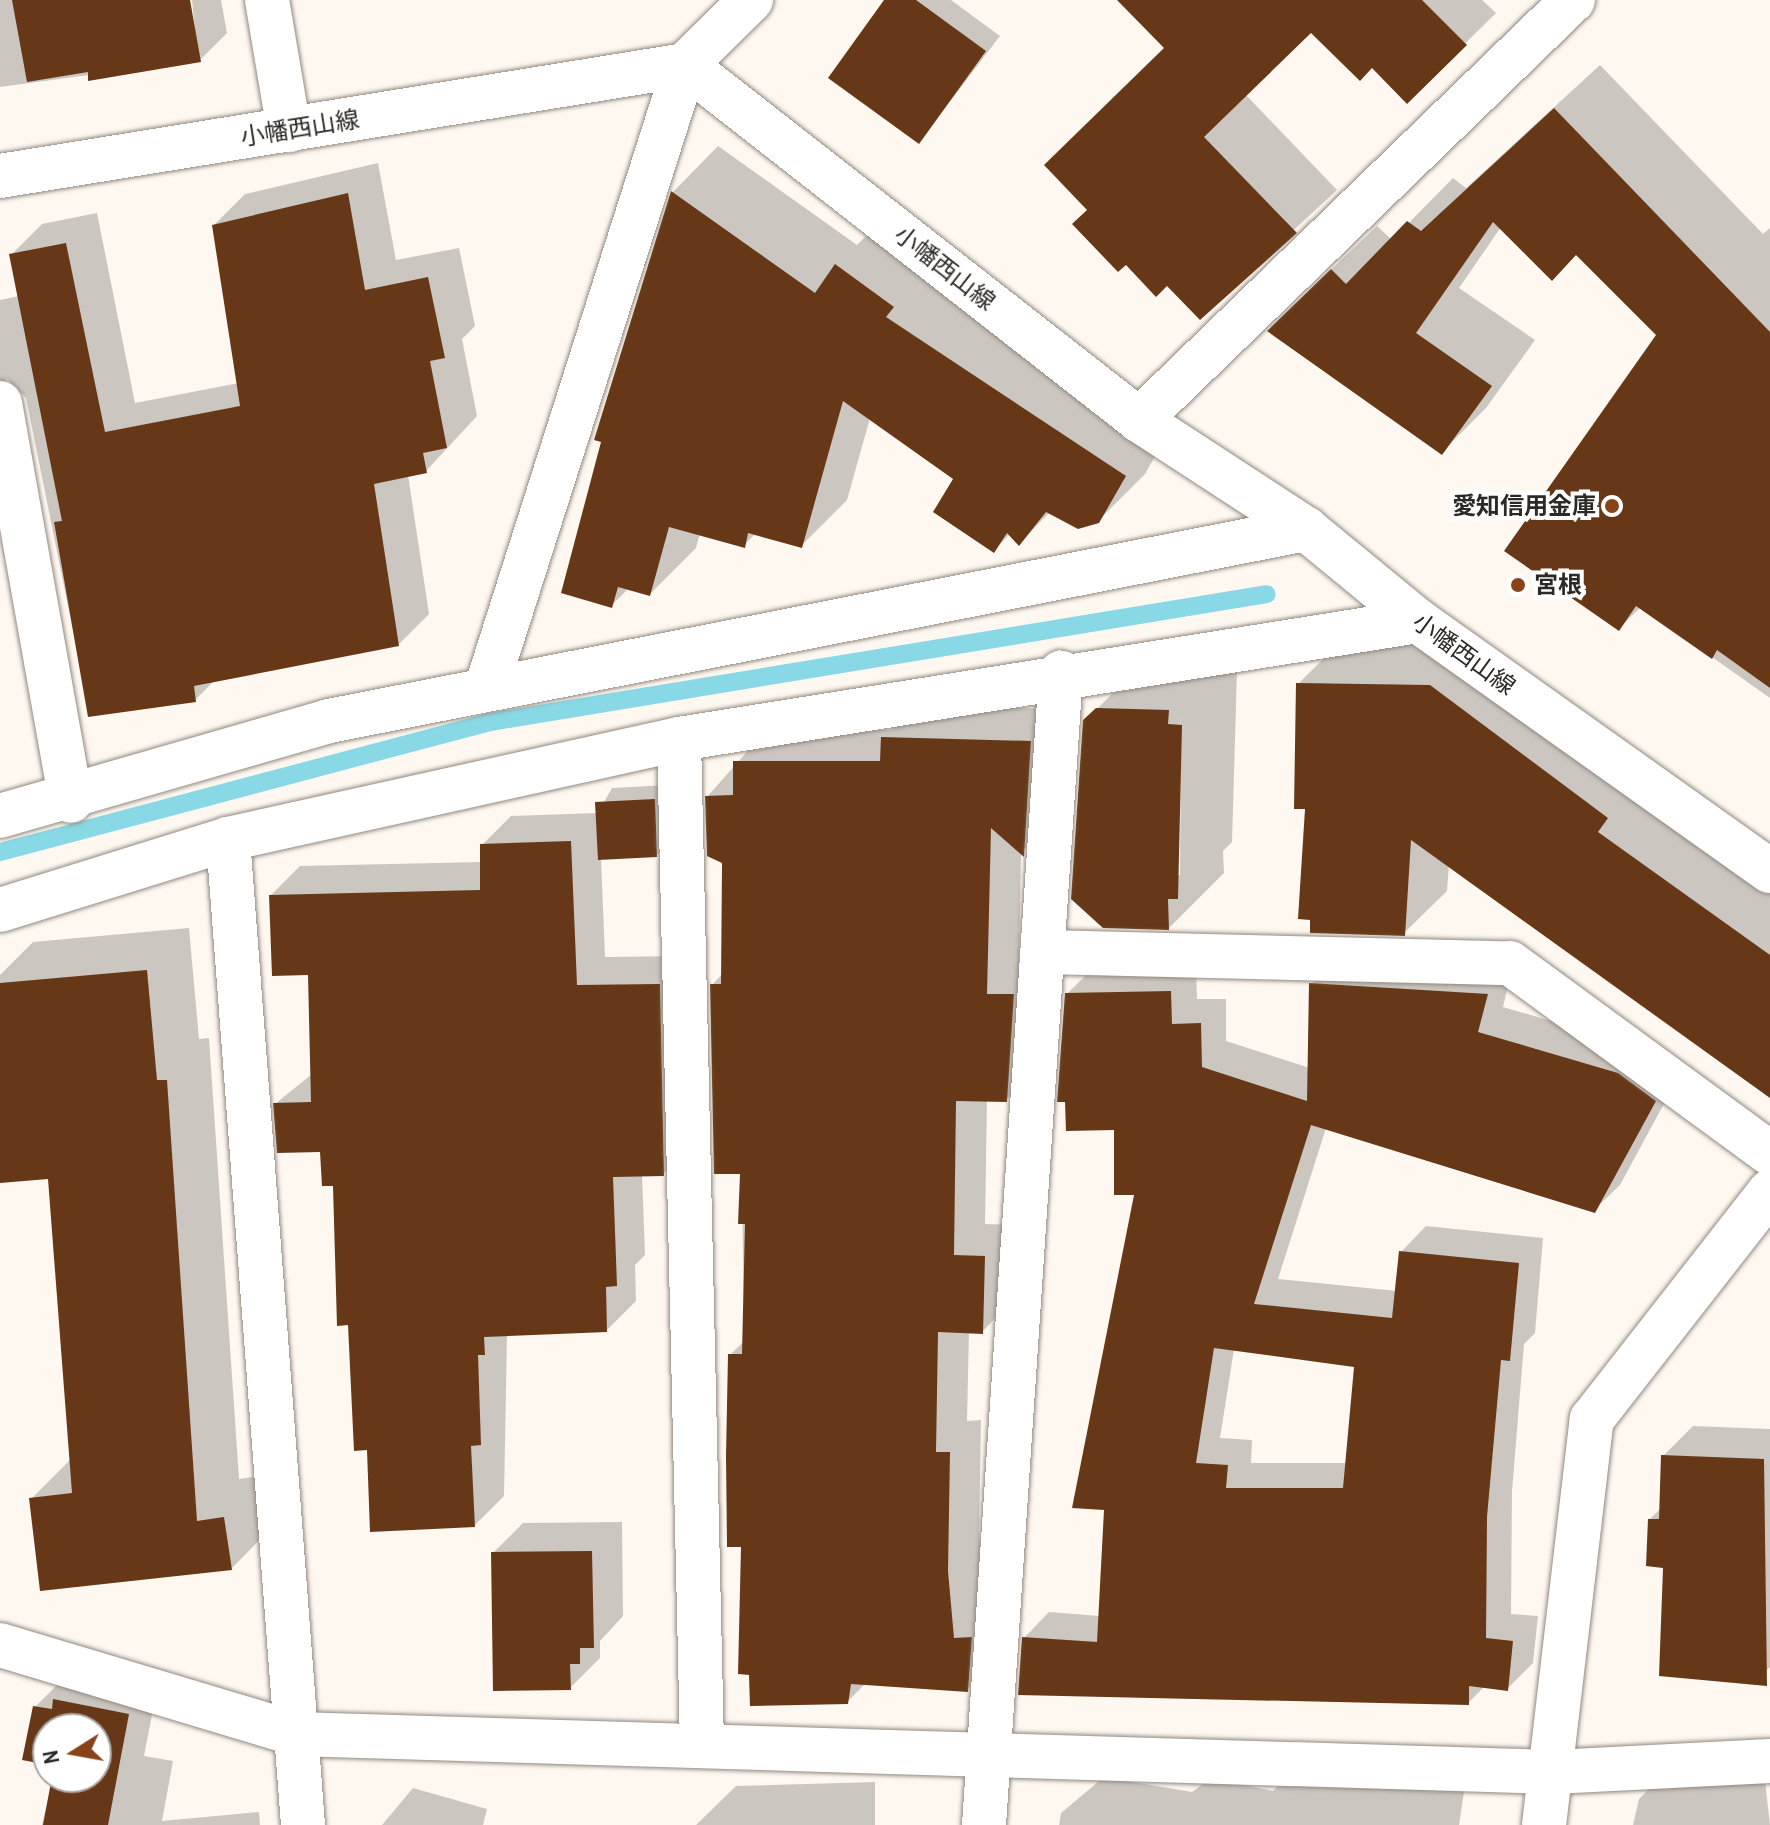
<!DOCTYPE html>
<meta charset="utf-8">
<style>
body{margin:0}
#map{position:relative;width:1770px;height:1825px;overflow:hidden;background:#fef8f1;font-family:"Archivo Narrow","Noto Sans JP",sans-serif}
div>[style]{position:absolute}
[style*='--x']{left:calc(var(--x)*1px);top:calc(var(--y)*1px);width:calc(var(--w)*1px);rotate:calc(var(--a)*1deg)}
.shadow>*{inset:0;background:#0003}
.stream>*{height:18px;margin:-9px;padding:0 9px;transform-origin:9px;border-radius:9px;background:#89d8e5}
.building>*{inset:0;background:#663817}
.roads{filter:drop-shadow(0 0 2px #92887e) drop-shadow(0 0 2px #92887e)}
.minor>*{height:44px;margin:-22px;padding:0 22px;transform-origin:22px;border-radius:22px;background:#fff}
.dots>*{width:22px;height:22px;translate:-50% -50%;box-sizing:border-box;border:4px solid #fff;border-radius:50%}
span{translate:-50% -50%;white-space:nowrap;text-align:center;line-height:1.15;-webkit-text-stroke:8px #fff;paint-order:stroke}
.street-label{font-size:24px;color:#2d2925}
.poi-label{font-size:24px;color:#2d2925;font-weight:700}
.right{translate:-100% -50%;text-align:right}
.left{translate:0 -50%;text-align:left}
.north{position:absolute;left:32px;top:1713px;width:80px;height:80px;box-sizing:border-box;background:#fff;border:2px solid #aba9a8;border-radius:50%;rotate:259deg;font-size:22px;font-weight:700;line-height:32px;text-align:center;color:#2d2925}
.north::after{content:'';display:block;margin:auto;width:28px;height:36px;background:#884418;clip-path:polygon(50% 0,100% 100%,50% 72%,0 100%)}
</style>
<div id="map">
<div class="shadow">
<i style="clip-path:polygon(0 0,188px 0,196px 41px,192px 0,221px 0,227px 33px,200px 60px,0 87px)"></i>
<i style="clip-path:polygon(887px 0,951px 0,1000px 36px,919px 142px)"></i>
<i style="clip-path:polygon(1120px 0,1341px 0,1245px 94px,1337px 190px,1200px 317px,1089px 210px,1166px 48px)"></i>
<i style="clip-path:polygon(1354px 0,1482px 0,1496px 13px,1407px 101px)"></i>
<i style="clip-path:polygon(1600px 65px,1763px 234px,1770px 228px,1770px 698px,1641px 607px,1618px 629px,1659px 335px,1576px 253px,1501px 227px,1459px 288px,1535px 340px,1486px 408px,1442px 452px,1314px 286px,1377px 226px,1392px 240px,1453px 178px,1466px 188px)"></i>
<i style="clip-path:polygon(718px 146px,857px 245px,882px 220px,1170px 430px,1145px 474px,1098px 521px,1050px 512px,1019px 543px,1010px 534px,994px 550px,956px 478px,870px 418px,847px 500px,801px 546px,756px 533px,744px 545px,700px 533px,696px 548px,650px 594px,629px 588px,612px 605px,604px 440px,597px 439px,673px 192px)"></i>
<i style="clip-path:polygon(378px 163px,396px 260px,459px 248px,475px 326px,462px 339px,477px 416px,426px 471px,408px 475px,429px 614px,398px 645px,215px 680px,195px 700px,90px 715px,26px 398px,6px 378px,24px 477px,0 501px,0 300px,19px 296px,11px 255px,42px 224px,97px 213px,135px 403px,239px 383px,214px 225px,245px 194px)"></i>
<i style="clip-path:polygon(1341px 641px,1473px 643px,1770px 882px,1770px 1092px,1449px 865px,1447px 891px,1404px 933px,1307px 807px,1298px 684px)"></i>
<i style="clip-path:polygon(evenodd,1153px 653px,1237px 671px,1232px 842px,1223px 851px,1224px 873px,1169px 928px,1085px 721px,1153px 653px,1181px 715px,1180px 875px,1176px 875px,1181px 715px)"></i>
<i style="clip-path:polygon(915px 706px,1063px 709px,1055px 823px,1021px 852px,1019px 963px,1046px 963px,1039px 1067px,1006px 1100px,987px 1099px,985px 1224px,1016px 1225px,1014px 1299px,982px 1332px,969px 1331px,967px 1421px,981px 1420px,979px 1537px,999px 1658px,967px 1690px,866px 1683px,847px 1702px,743px 1545px,730px 1355px,744px 1341px,742px 1172px,712px 985px,723px 973px,724px 862px,707px 797px,767px 729px,891px 730px)"></i>
<i style="clip-path:polygon(669px 785px,671px 841px,656px 856px,601px 858px,605px 957px,688px 956px,692px 1144px,663px 1174px,642px 1174px,645px 1255px,635px 1265px,636px 1301px,607px 1330px,507px 1334px,504px 1496px,475px 1525px,369px 1448px,335px 1184px,322px 1150px,275px 1104px,312px 1074px,309px 973px,271px 895px,300px 866px,482px 862px,482px 845px,511px 816px,598px 813px,612px 788px)"></i>
<i style="clip-path:polygon(189px 928px,199px 1039px,209px 1038px,239px 1479px,267px 1475px,274px 1525px,232px 1568px,31px 1499px,71px 1459px,50px 1176px,0 1165px,0 975px,33px 942px)"></i>
<i style="clip-path:polygon(evenodd,1337px 959px,1512px 969px,1503px 1007px,1644px 1048px,1680px 1074px,1620px 1185px,1594px 1210px,1326px 1128px,1278px 1279px,1397px 1291px,1401px 1252px,1426px 1226px,1543px 1238px,1535px 1333px,1524px 1344px,1512px 1491px,1511px 1614px,1538px 1616px,1533px 1663px,1507px 1689px,1485px 1686px,1468px 1703px,1020px 1693px,1024px 1638px,1049px 1612px,1100px 1616px,1136px 1193px,1067px 994px,1092px 969px,1196px 967px,1197px 999px,1226px 999px,1226px 1041px,1310px 1068px,1311px 984px,1337px 959px,1234px 1349px,1357px 1365px,1348px 1463px,1251px 1463px,1252px 1440px,1220px 1438px,1234px 1349px)"></i>
<i style="clip-path:polygon(1693px 1426px,1770px 1429px,1770px 1667px,1754px 1683px,1665px 1566px,1650px 1519px,1661px 1508px,1663px 1456px)"></i>
<i style="clip-path:polygon(622px 1522px,623px 1616px,600px 1641px,600px 1658px,570px 1688px,493px 1553px,523px 1523px)"></i>
<i style="clip-path:polygon(65px 1677px,158px 1684px,144px 1756px,173px 1761px,162px 1821px,259px 1812px,260px 1825px,42px 1825px,53px 1777px,96px 1777px,96px 1729px,48px 1729px,48px 1763px,35px 1707px)"></i>
<i style="clip-path:polygon(1668px 1770px,1765px 1781px,1770px 1825px,1633px 1825px,1639px 1799px)"></i>
<i style="clip-path:polygon(1293px 1771px,1466px 1779px,1459px 1825px,1059px 1825px,1061px 1813px,1104px 1777px,1192px 1792px,1211px 1778px,1273px 1791px)"></i>
<i style="clip-path:polygon(875px 1782px,875px 1825px,696px 1825px,736px 1786px)"></i>
<i style="clip-path:polygon(413px 1788px,487px 1809px,483px 1825px,382px 1825px)"></i>
</div>
<div class="stream">
<i style="--x:0;--y:852;--w:507;--a:-14.86"></i>
<i style="--x:490;--y:722;--w:787;--a:-9.35"></i>
</div>
<div class="building">
<i style="clip-path:polygon(12px 0,190px 0,201px 62px,88px 81px,88px 72px,27px 82px)"></i>
<i style="clip-path:polygon(884px 0,916px 0,986px 51px,919px 144px,828px 78px)"></i>
<i style="clip-path:polygon(1117px 0,1422px 0,1467px 45px,1407px 104px,1372px 68px,1360px 81px,1311px 33px,1204px 137px,1297px 233px,1200px 320px,1167px 286px,1156px 297px,1126px 265px,1118px 272px,1072px 224px,1087px 210px,1044px 165px,1164px 48px)"></i>
<i style="clip-path:polygon(1554px 108px,1770px 332px,1770px 688px,1717px 650px,1712px 659px,1636px 606px,1619px 631px,1504px 551px,1656px 335px,1576px 255px,1552px 281px,1493px 222px,1416px 333px,1492px 386px,1442px 455px,1267px 331px,1331px 269px,1346px 284px,1407px 221px,1421px 231px)"></i>
<i style="clip-path:polygon(671px 191px,815px 293px,835px 264px,894px 307px,886px 317px,1126px 476px,1099px 523px,1078px 529px,1046px 512px,1019px 546px,1007px 533px,994px 553px,933px 512px,953px 479px,843px 401px,802px 548px,748px 533px,745px 548px,669px 527px,650px 596px,618px 587px,612px 608px,561px 593px,601px 442px,594px 440px)"></i>
<i style="clip-path:polygon(348px 193px,365px 290px,428px 277px,445px 358px,430px 361px,447px 448px,423px 453px,427px 473px,374px 484px,399px 646px,194px 686px,196px 702px,88px 717px,54px 522px,62px 521px,9px 254px,66px 243px,105px 432px,240px 406px,212px 225px)"></i>
<i style="clip-path:polygon(1296px 683px,1430px 685px,1608px 818px,1598px 832px,1770px 955px,1770px 1098px,1411px 840px,1405px 936px,1310px 933px,1310px 920px,1298px 919px,1305px 809px,1294px 809px)"></i>
<i style="clip-path:polygon(1096px 708px,1169px 710px,1168px 724px,1182px 725px,1178px 899px,1168px 899px,1169px 930px,1103px 928px,1071px 899px,1083px 720px)"></i>
<i style="clip-path:polygon(881px 737px,1031px 741px,1024px 857px,991px 828px,987px 994px,1014px 994px,1007px 1102px,956px 1101px,954px 1255px,985px 1256px,983px 1334px,938px 1332px,936px 1452px,950px 1452px,948px 1571px,954px 1638px,972px 1637px,968px 1692px,851px 1684px,848px 1704px,750px 1706px,749px 1675px,738px 1674px,741px 1547px,727px 1547px,726px 1456px,728px 1354px,742px 1354px,745px 1224px,738px 1224px,740px 1174px,714px 1174px,710px 984px,721px 984px,722px 863px,707px 856px,705px 796px,733px 795px,733px 761px,880px 761px)"></i>
<i style="clip-path:polygon(655px 799px,657px 857px,598px 860px,595px 802px)"></i>
<i style="clip-path:polygon(571px 841px,577px 985px,660px 984px,664px 1176px,613px 1177px,617px 1286px,606px 1287px,607px 1332px,484px 1337px,485px 1355px,478px 1355px,481px 1445px,471px 1446px,475px 1527px,370px 1532px,367px 1450px,354px 1451px,348px 1325px,337px 1326px,333px 1186px,322px 1186px,320px 1152px,277px 1153px,273px 1103px,311px 1102px,308px 975px,272px 976px,269px 895px,480px 890px,480px 844px)"></i>
<i style="clip-path:polygon(147px 970px,157px 1080px,167px 1080px,197px 1521px,224px 1517px,232px 1570px,40px 1591px,29px 1498px,72px 1493px,48px 1179px,0 1183px,0 983px)"></i>
<i style="clip-path:polygon(evenodd,1309px 983px,1488px 994px,1478px 1032px,1618px 1073px,1656px 1101px,1595px 1213px,1311px 1125px,1254px 1304px,1392px 1318px,1399px 1251px,1519px 1263px,1510px 1361px,1501px 1360px,1487px 1517px,1486px 1638px,1513px 1641px,1508px 1691px,1469px 1686px,1469px 1705px,1018px 1695px,1022px 1637px,1097px 1642px,1104px 1510px,1072px 1508px,1134px 1195px,1114px 1195px,1114px 1130px,1066px 1131px,1065px 1102px,1057px 1102px,1065px 993px,1171px 991px,1172px 1024px,1201px 1023px,1202px 1067px,1307px 1101px,1309px 983px,1214px 1348px,1354px 1367px,1343px 1488px,1226px 1488px,1228px 1465px,1196px 1463px,1214px 1348px)"></i>
<i style="clip-path:polygon(1661px 1455px,1764px 1459px,1767px 1686px,1659px 1676px,1663px 1568px,1646px 1566px,1648px 1519px,1659px 1519px)"></i>
<i style="clip-path:polygon(592px 1551px,594px 1648px,580px 1648px,580px 1664px,570px 1664px,571px 1690px,493px 1691px,491px 1552px)"></i>
<i style="clip-path:polygon(53px 1699px,129px 1714px,108px 1825px,43px 1825px,52px 1777px,96px 1777px,96px 1729px,48px 1729px,48px 1765px,22px 1760px,33px 1706px,52px 1709px)"></i>
</div>
<div class="roads">
<div class="minor">
<i style="--x:267;--y:0;--w:132;--a:80.4"></i>
<i style="--x:0;--y:176;--w:694;--a:-9.2"></i>
<i style="--x:685;--y:65;--w:576;--a:38.02"></i>
<i style="--x:1139;--y:420;--w:199;--a:33.1"></i>
<i style="--x:1306;--y:529;--w:145;--a:39.4"></i>
<i style="--x:1418;--y:621;--w:432;--a:35.4"></i>
<i style="--x:0;--y:403;--w:404;--a:79.9"></i>
<i style="--x:1139;--y:420;--w:604;--a:-44.06"></i>
<i style="--x:486;--y:689;--w:655;--a:-72.31"></i>
<i style="--x:685;--y:65;--w:93;--a:-44.6"></i>
<i style="--x:679;--y:739;--w:1007;--a:88.69"></i>
<i style="--x:0;--y:816;--w:342;--a:-16.1"></i>
<i style="--x:329;--y:721;--w:996;--a:-11.12"></i>
<i style="--x:228;--y:839;--w:989;--a:85.65"></i>
<i style="--x:0;--y:910;--w:239;--a:-17.3"></i>
<i style="--x:228;--y:839;--w:462;--a:-12.5"></i>
<i style="--x:679;--y:739;--w:748;--a:-9.07"></i>
<i style="--x:1046;--y:952;--w:464;--a:1.4"></i>
<i style="--x:1510;--y:963;--w:322;--a:36.2"></i>
<i style="--x:0;--y:1645;--w:309;--a:16.7"></i>
<i style="--x:296;--y:1734;--w:1258;--a:1.73"></i>
<i style="--x:1553;--y:1772;--w:217;--a:-2.9"></i>
<i style="--x:984;--y:1825;--w:1155;--a:-86.18"></i>
<i style="--x:1544;--y:1825;--w:409;--a:-83.3"></i>
<i style="--x:1592;--y:1419;--w:289;--a:-52"></i>
</div>
</div>
<div class="dots">
<i style="left:1612px;top:506px;background:#884418"></i>
<i style="left:1518px;top:585px;background:#884418"></i>
</div>
<div class="street-label">
<span style="left:300px;top:128px;rotate:-9deg">小幡西山線</span>
<span style="left:945px;top:268px;rotate:38deg">小幡西山線</span>
<span style="left:1464px;top:654px;rotate:36deg">小幡西山線</span>
</div>
<div class="poi-label">
<span class="right" style="left:1596px;top:506px">愛知信用金庫</span>
<span class="left" style="left:1534px;top:585px">宮根</span>
</div>
<div class="north">N</div>
</div>
